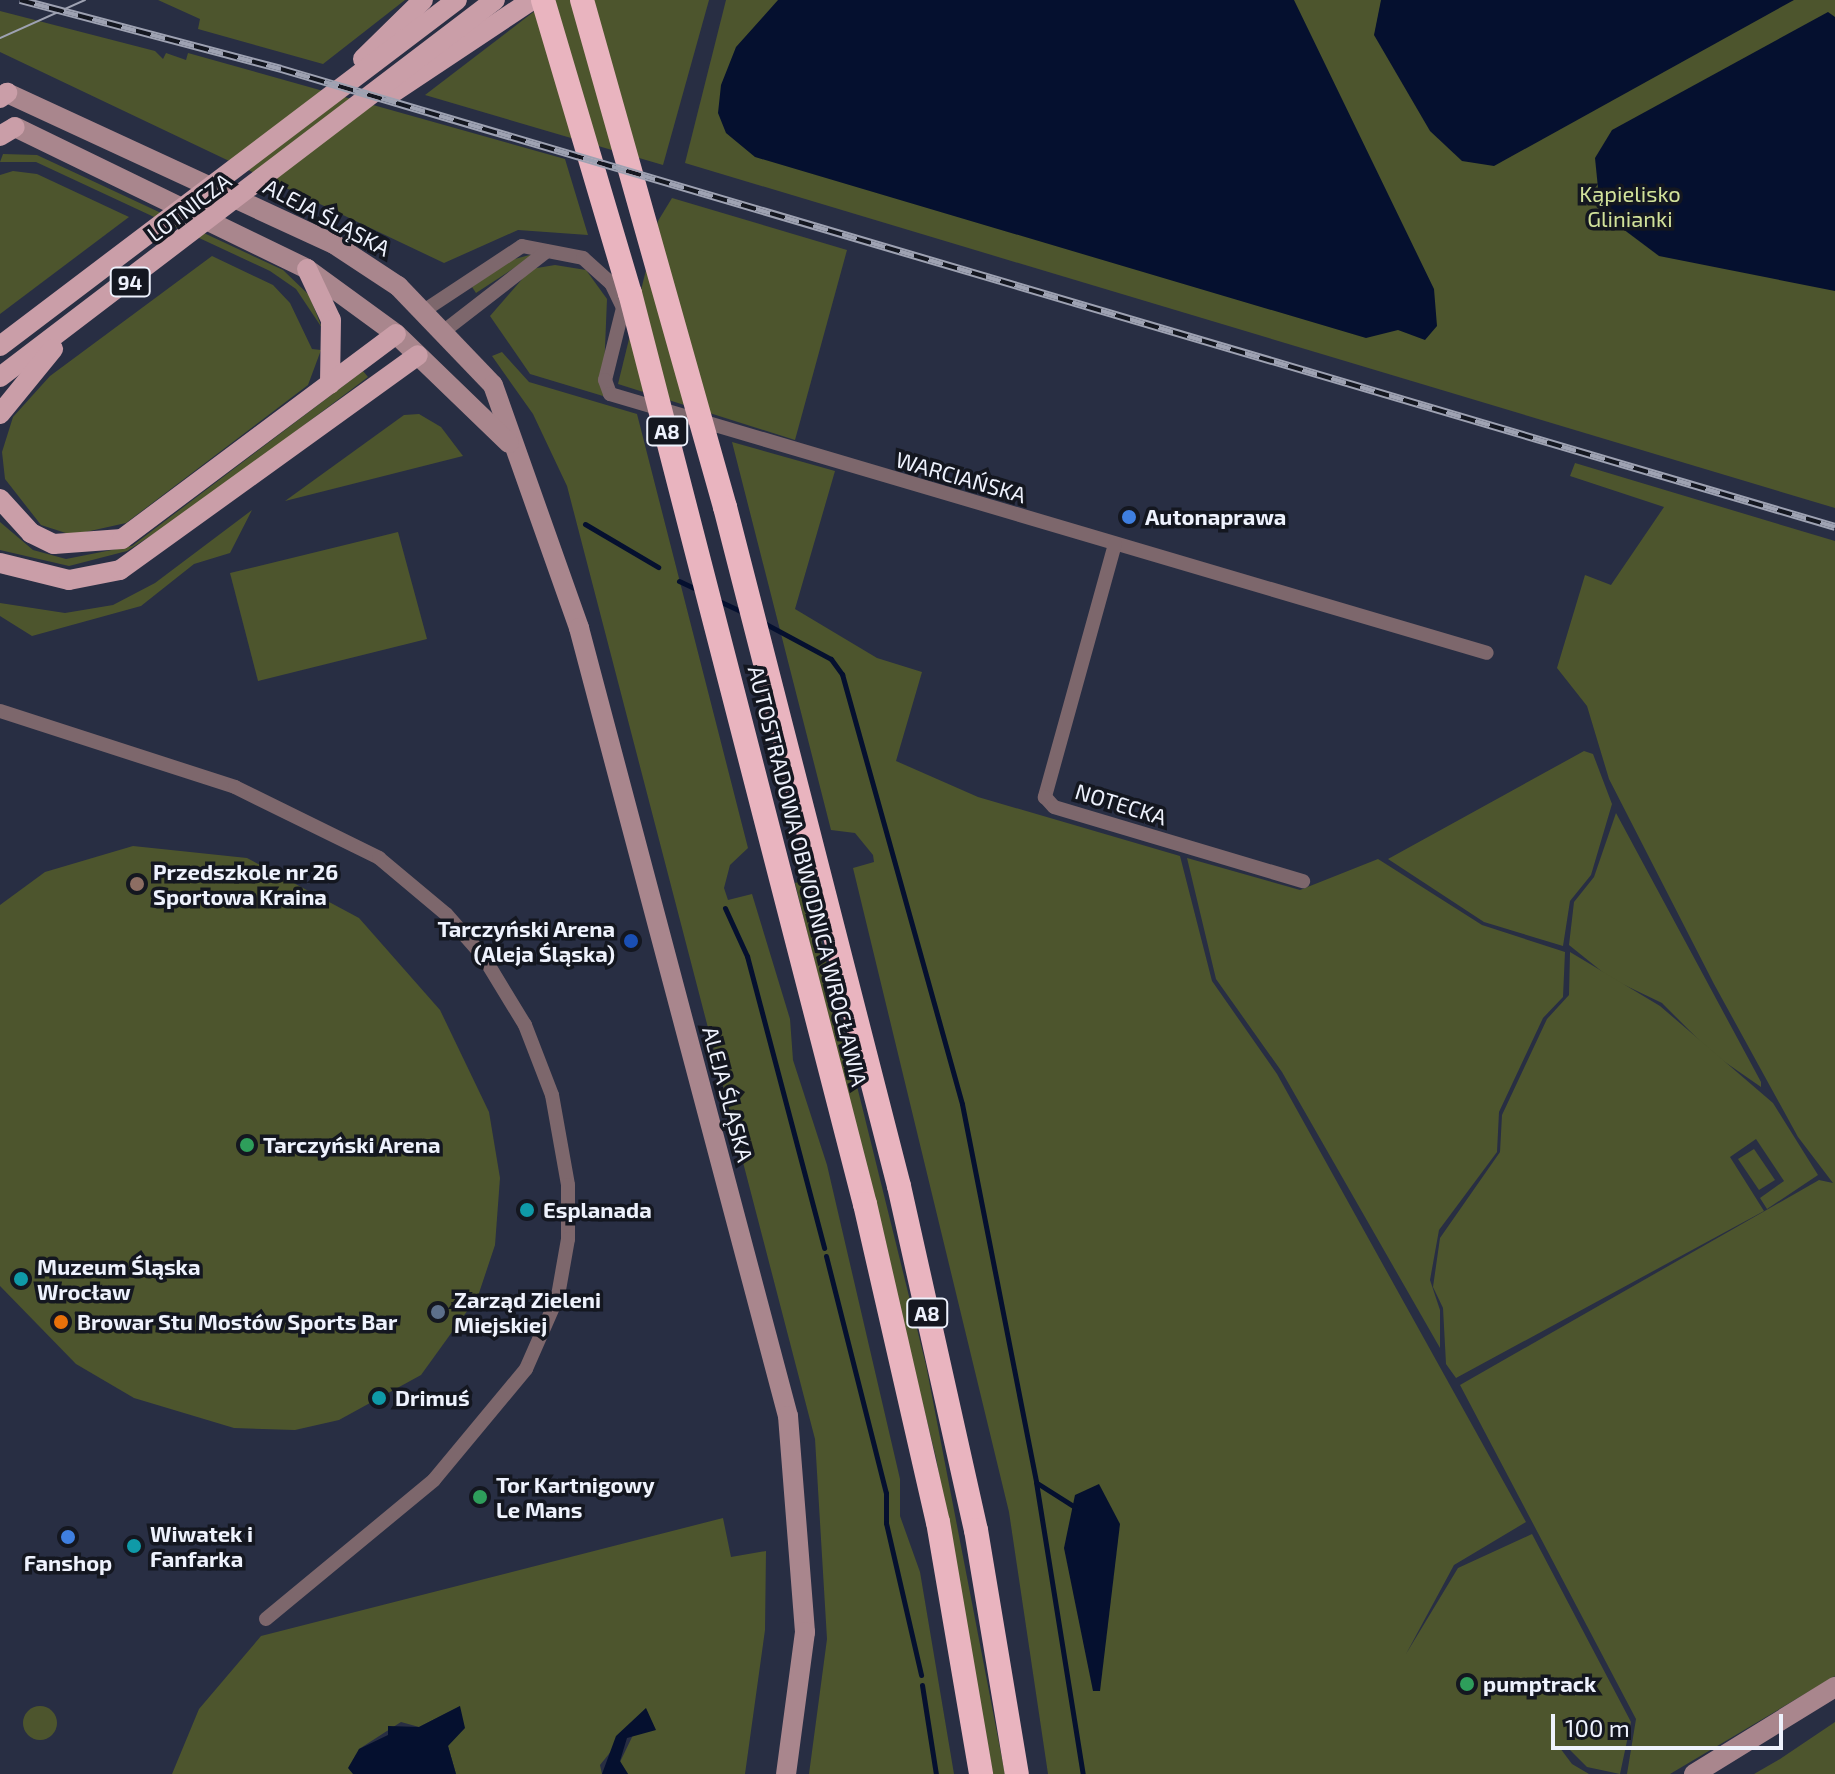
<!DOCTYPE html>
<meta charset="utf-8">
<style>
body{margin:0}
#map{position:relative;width:1835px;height:1774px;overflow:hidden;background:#282e43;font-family:"Exo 2",sans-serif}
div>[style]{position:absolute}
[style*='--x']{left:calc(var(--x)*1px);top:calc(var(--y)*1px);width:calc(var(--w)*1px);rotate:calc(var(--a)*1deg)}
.green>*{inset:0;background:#4d552d}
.round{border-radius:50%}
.water>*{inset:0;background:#05102f}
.stream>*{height:5px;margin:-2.5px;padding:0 2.5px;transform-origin:2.5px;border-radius:2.5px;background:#05102f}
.street>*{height:14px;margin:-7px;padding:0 7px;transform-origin:7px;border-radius:7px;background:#7d676c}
.secondary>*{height:20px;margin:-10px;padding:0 10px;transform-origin:10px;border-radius:10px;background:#a9868d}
.primary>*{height:20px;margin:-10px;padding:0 10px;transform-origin:10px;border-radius:10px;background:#ca9ea8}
.highway>*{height:24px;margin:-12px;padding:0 12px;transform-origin:12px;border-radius:12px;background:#e9b4bf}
.tram>*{height:2px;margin:-1px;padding:0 1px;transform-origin:1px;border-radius:1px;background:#9ea2b2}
.rail>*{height:8px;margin-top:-4px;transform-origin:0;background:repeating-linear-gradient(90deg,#141720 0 15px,#9ea2b2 0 30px);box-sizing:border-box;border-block:2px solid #9ea2b2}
.dots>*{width:22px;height:22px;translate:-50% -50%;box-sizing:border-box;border:4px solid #141720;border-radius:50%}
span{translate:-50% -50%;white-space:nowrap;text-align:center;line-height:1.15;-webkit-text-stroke:7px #141720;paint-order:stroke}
.shield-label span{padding:2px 6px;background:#141720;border:2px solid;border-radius:6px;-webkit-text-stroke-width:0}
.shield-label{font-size:20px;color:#eef2fd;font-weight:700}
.park-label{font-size:22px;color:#d2e29b}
.street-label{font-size:22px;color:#eef2fd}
.poi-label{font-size:22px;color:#eef2fd;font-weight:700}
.left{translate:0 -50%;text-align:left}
.right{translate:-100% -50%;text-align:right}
.scale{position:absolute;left:1551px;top:1714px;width:232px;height:36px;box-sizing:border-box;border:4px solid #eef2fd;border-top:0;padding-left:10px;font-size:24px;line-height:28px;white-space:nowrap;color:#eef2fd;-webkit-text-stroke:6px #141720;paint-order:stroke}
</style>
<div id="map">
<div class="green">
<i style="clip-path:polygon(158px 0,405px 0,323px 64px,198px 29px,200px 19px)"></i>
<i style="clip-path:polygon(549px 0,709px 0,663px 165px,425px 95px)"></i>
<i style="clip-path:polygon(726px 0,1835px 0,1835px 508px,685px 163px)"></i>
<i style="clip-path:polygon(0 11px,155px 51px,163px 59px,166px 53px,186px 60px,188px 53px,565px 159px,588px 235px,518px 230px,444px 263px,0 52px)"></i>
<i style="clip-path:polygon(3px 154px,37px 155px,283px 270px,309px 295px,322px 328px,296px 289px,270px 271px,36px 162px,0 162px)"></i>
<i style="clip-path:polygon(13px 171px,37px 174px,129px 217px,0 314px,0 175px)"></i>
<i style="clip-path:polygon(672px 198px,847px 250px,795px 440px,618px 384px,658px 221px)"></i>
<i style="clip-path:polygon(537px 253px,476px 293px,472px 287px,511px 260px)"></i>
<i style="clip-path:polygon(212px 256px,273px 285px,290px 303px,312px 349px,321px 350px,308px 385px,126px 523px,72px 535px,41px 525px,5px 479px,2px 452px,13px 417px,50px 376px)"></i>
<i style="clip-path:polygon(555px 265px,586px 270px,607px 299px,603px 396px,530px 374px,490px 316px,531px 269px)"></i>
<i style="clip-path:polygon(502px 352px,529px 382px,637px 414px,748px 848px,730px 865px,724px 888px,728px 900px,752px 894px,790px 1019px,793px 1060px,827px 1165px,900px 1479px,900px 1516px,920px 1572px,954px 1774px,809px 1774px,827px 1639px,815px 1439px,567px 486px,533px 414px,492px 356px)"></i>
<i style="clip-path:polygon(363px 371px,368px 377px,194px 508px,127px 551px,69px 566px,0 550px,0 522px,33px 550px,66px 559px,132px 546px)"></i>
<i style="clip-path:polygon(419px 414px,441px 427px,463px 456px,285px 501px,404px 415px)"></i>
<i style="clip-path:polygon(732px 442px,835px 471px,795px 609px,877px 658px,922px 672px,896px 761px,978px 797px,1180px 856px,1212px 981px,1277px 1074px,1526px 1522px,1454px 1565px,1406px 1654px,1458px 1568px,1532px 1534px,1631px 1722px,1620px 1774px,1587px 1767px,1566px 1746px,1560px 1748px,1572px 1764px,1589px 1774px,1048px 1774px,1009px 1512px,853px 868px,874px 862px,873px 855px,855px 833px,831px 830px)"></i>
<i style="clip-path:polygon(1575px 463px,1835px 541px,1835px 1676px,1670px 1774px,1627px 1774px,1636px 1719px,1460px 1385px,1819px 1180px,1833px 1183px,1798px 1137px,1714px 984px,1609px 779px,1587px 706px,1557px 668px,1585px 575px,1611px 585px,1664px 507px,1570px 476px)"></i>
<i style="clip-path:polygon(252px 510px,230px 553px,194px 564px,141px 606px,32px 636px,0 616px,0 603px,65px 613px,113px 605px,155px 583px)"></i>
<i style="clip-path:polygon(398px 532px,427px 639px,258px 681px,230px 573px)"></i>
<i style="clip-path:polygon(1584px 751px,1593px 754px,1612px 804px,1591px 875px,1570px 901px,1563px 946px,1484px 922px,1388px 859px)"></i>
<i style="clip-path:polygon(1616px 813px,1761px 1082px,1761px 1087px,1712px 1053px,1662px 1003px,1610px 978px,1569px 945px,1574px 902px,1594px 877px)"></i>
<i style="clip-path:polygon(133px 846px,247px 858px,359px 918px,440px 1010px,489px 1112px,500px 1178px,495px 1245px,478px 1296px,421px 1375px,339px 1420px,295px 1430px,234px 1428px,134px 1398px,76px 1364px,0 1286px,0 905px,45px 872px)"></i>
<i style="clip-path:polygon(1187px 858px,1300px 890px,1378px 859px,1482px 925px,1565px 952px,1563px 997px,1543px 1018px,1499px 1112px,1497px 1152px,1439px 1230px,1430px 1280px,1440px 1310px,1440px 1348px,1282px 1072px,1216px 979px)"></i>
<i style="clip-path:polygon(806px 880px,926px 1365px,1005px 1774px,993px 1774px,936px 1458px,795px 883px)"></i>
<i style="clip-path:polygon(1570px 952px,1660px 1006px,1773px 1103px,1818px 1175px,1767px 1209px,1760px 1198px,1784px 1181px,1756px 1139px,1730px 1157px,1764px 1211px,1456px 1378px,1446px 1364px,1443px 1308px,1433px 1287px,1440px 1238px,1500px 1152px,1502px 1115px,1547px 1019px,1569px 995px)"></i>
<i style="clip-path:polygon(1754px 1149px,1775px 1180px,1759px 1190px,1738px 1159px)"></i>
<i style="clip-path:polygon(723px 1518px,731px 1557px,766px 1551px,765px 1630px,745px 1774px,628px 1774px,620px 1762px,646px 1708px,600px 1765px,602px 1774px,456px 1774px,448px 1746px,460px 1706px,419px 1727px,401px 1722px,359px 1749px,353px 1774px,172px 1774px,199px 1709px,261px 1636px)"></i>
<i class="round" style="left:23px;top:1706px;width:34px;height:34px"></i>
<i style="clip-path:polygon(1835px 1722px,1835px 1774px,1754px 1774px,1780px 1759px)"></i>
</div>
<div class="water">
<i style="clip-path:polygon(778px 0,1294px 0,1434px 289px,1437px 326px,1425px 340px,1398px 330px,1366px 338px,755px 157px,726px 133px,718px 113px,721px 85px,736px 47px)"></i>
<i style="clip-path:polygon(1381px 0,1794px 0,1494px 166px,1462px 161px,1430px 131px,1374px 35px)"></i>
<i style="clip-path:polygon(1828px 12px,1835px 17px,1835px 291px,1659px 256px,1615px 223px,1598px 188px,1595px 158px,1612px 130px)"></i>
<i style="clip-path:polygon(1099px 1484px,1120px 1524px,1100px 1691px,1093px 1691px,1064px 1548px,1075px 1495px)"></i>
<i style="clip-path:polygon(460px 1706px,465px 1728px,448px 1746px,456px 1774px,353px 1774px,348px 1768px,359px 1749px,388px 1735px,388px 1726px,419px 1727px)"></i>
<i style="clip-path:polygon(646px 1708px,656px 1730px,627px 1738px,620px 1761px,628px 1774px,602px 1774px,616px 1736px)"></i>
</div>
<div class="stream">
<i style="--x:585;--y:524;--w:85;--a:30.5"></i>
<i style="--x:679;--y:581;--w:23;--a:25"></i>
<i style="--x:719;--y:601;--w:26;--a:25"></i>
<i style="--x:762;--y:622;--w:78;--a:28.2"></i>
<i style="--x:831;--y:659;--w:19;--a:54"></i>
<i style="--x:842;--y:674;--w:446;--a:74.4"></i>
<i style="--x:962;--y:1104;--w:385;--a:78.9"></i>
<i style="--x:1036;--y:1482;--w:296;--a:80.9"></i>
<i style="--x:725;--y:908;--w:53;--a:65.4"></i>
<i style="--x:747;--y:956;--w:302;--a:75.2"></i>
<i style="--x:826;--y:1256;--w:244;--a:75.8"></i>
<i style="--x:886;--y:1493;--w:30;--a:90"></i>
<i style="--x:886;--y:1523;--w:156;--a:77"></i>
<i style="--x:1037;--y:1483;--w:45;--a:32.3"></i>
<i style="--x:922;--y:1685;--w:90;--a:81.1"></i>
</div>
<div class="street">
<i style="--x:425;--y:310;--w:116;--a:-33.4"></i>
<i style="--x:522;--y:246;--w:62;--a:11.1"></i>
<i style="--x:583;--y:258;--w:38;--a:42"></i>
<i style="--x:611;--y:283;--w:28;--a:64"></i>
<i style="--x:623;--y:308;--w:74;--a:104"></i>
<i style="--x:605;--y:380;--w:15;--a:70"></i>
<i style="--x:610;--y:394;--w:914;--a:16.45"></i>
<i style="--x:444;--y:331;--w:130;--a:-37.8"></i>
<i style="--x:1115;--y:544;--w:263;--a:105.5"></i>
<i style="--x:1045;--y:797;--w:13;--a:48"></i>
<i style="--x:1054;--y:807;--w:260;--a:16.6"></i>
<i style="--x:0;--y:711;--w:247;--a:17.9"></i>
<i style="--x:235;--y:787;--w:161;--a:26.2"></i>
<i style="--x:379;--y:858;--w:87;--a:39.9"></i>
<i style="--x:446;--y:914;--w:56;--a:48.6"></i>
<i style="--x:483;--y:956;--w:81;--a:58.7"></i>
<i style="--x:525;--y:1025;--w:75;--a:68.9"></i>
<i style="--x:552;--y:1095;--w:91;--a:79.9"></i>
<i style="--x:568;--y:1185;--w:54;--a:90"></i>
<i style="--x:568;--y:1239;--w:58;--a:100"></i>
<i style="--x:558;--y:1296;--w:80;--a:113.7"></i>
<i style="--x:526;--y:1369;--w:144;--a:129.7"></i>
<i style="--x:434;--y:1480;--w:218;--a:140.4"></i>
</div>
<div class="secondary">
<i style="--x:7;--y:93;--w:360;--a:24.8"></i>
<i style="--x:334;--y:244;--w:77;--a:33.3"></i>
<i style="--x:398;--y:286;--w:137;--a:46.2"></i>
<i style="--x:493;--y:385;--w:258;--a:70.5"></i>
<i style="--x:579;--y:628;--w:815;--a:75.15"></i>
<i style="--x:788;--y:1416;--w:217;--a:85.5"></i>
<i style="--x:805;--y:1632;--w:143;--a:97.6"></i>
<i style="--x:15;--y:127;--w:325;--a:25.9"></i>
<i style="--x:307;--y:269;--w:110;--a:36.1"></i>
<i style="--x:396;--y:334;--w:157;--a:44"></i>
<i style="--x:1694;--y:1774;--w:166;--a:-31.7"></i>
</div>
<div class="primary">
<i style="--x:363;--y:59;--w:84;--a:-44.5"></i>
<i style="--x:394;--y:92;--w:166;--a:-33.7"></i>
<i style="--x:0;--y:98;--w:9;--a:-36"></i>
<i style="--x:0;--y:136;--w:17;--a:-31"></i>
<i style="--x:307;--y:269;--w:56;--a:64.8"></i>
<i style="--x:331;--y:320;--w:64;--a:90.9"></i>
<i style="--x:0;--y:346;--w:573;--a:-37.13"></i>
<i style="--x:0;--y:377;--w:622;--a:-37.29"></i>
<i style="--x:0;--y:414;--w:84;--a:-50.8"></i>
<i style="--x:0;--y:499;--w:46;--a:47.6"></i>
<i style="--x:31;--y:533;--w:25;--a:26"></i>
<i style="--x:54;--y:544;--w:68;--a:-4.2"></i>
<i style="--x:122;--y:539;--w:342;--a:-36.8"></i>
<i style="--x:0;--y:563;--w:71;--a:13.8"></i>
<i style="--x:69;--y:580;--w:52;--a:-11.1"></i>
<i style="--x:120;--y:570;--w:367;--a:-35.8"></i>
</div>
<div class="highway">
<i style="--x:543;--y:0;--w:306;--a:73.5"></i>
<i style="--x:630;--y:293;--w:941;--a:75.54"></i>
<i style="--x:865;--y:1204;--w:326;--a:77.1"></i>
<i style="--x:938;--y:1522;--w:256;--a:80.3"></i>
<i style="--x:582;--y:0;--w:527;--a:74.25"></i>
<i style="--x:725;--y:507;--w:701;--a:75.63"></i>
<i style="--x:899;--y:1186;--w:353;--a:77.4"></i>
<i style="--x:976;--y:1530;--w:247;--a:80.5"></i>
</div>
<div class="tram">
<i style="--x:0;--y:38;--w:93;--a:-24.1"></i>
</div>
<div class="rail">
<i style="--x:20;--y:0;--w:270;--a:14.8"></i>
<i style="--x:281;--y:69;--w:1620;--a:16.42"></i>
</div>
<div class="dots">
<i style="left:1129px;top:517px;background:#3f7fe0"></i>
<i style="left:137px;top:884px;background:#8d6e63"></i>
<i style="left:631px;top:941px;background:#1a4fb4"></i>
<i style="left:247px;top:1145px;background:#2e9e5b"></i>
<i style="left:527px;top:1210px;background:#0f9aa8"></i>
<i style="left:21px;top:1279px;background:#0f9aa8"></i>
<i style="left:438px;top:1312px;background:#5c6f8a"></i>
<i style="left:61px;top:1322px;background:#e8710a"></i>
<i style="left:379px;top:1398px;background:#0f9aa8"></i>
<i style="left:480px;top:1497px;background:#2e9e5b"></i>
<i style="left:68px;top:1537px;background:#3f7fe0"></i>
<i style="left:134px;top:1546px;background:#0f9aa8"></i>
<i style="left:1467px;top:1684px;background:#2e9e5b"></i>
</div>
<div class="shield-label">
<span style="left:130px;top:282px">94</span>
<span style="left:667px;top:431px">A8</span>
<span style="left:927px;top:1313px">A8</span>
</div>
<div class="park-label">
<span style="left:1630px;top:206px">Kąpielisko<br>Glinianki</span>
</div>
<div class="street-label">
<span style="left:189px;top:207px;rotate:-37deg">LOTNICZA</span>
<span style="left:327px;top:217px;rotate:28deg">ALEJA ŚLĄSKA</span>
<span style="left:961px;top:477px;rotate:16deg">WARCIAŃSKA</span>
<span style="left:1121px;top:804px;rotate:17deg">NOTECKA</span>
<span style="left:808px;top:876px;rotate:76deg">AUTOSTRADOWA OBWODNICA WROCŁAWIA</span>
<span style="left:728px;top:1094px;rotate:75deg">ALEJA ŚLĄSKA</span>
</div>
<div class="poi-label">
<span class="left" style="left:1145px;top:517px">Autonaprawa</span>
<span class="left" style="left:153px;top:884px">Przedszkole nr 26<br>Sportowa Kraina</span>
<span class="right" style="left:615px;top:941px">Tarczyński Arena<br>(Aleja Śląska)</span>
<span class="left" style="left:263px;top:1145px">Tarczyński Arena</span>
<span class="left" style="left:543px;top:1210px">Esplanada</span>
<span class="left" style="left:37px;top:1279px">Muzeum Śląska<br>Wrocław</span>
<span class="left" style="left:454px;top:1312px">Zarząd Zieleni<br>Miejskiej</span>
<span class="left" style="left:77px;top:1322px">Browar Stu Mostów Sports Bar</span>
<span class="left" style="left:395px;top:1398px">Drimuś</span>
<span class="left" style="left:496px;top:1497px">Tor Kartnigowy<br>Le Mans</span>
<span class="left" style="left:150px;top:1546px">Wiwatek i<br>Fanfarka</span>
<span style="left:68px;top:1563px">Fanshop</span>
<span class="left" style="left:1483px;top:1684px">pumptrack</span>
</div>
<div class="scale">100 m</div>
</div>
